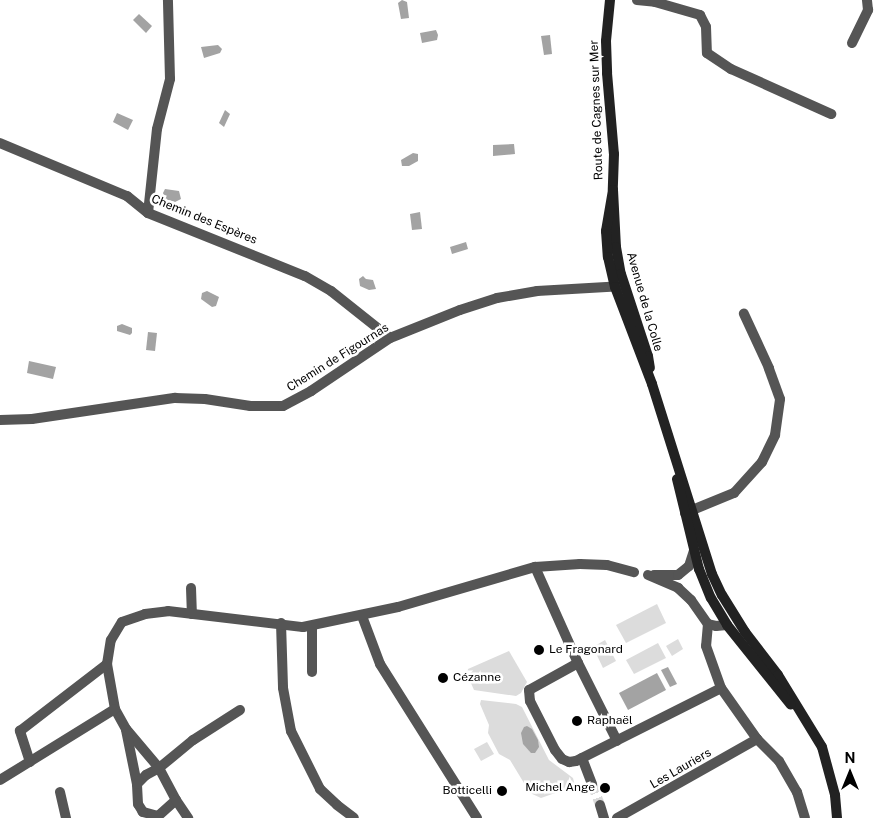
<!DOCTYPE html>
<meta charset="utf-8">
<style>
body{margin:0}
#map{position:relative;width:895px;height:818px;overflow:hidden;background:#fff;font-family:"Public Sans",sans-serif}
div>[style]{position:absolute}
[style*='--x']{left:calc(var(--x)*1px);top:calc(var(--y)*1px);width:calc(var(--w)*1px);rotate:calc(var(--a)*1deg)}
.green>*{inset:0;background:#dcdcdc}
.water>*{inset:0;background:#a3a3a3}
.street-tunnel>*{height:10px;margin-top:-5px;transform-origin:0;background:repeating-linear-gradient(90deg,#d9d9d9 0 10px,transparent 0 15px)}
.street>*{height:10px;margin:-5px;padding:0 5px;transform-origin:5px;border-radius:5px;background:#555}
.secondary>*{height:10px;margin:-5px;padding:0 5px;transform-origin:5px;border-radius:5px;background:#222}
.dots>*{width:14px;height:14px;translate:-50% -50%;box-sizing:border-box;border:2px solid #fff;border-radius:50%}
span{translate:-50% -50%;white-space:nowrap;text-align:center;line-height:1.15;-webkit-text-stroke:5px #fff;paint-order:stroke}
.street-label{font-size:12px;color:#000}
.poi-label{font-size:12px;color:#000}
.left{translate:0 -50%;text-align:left}
.right{translate:-100% -50%;text-align:right}
.north{position:absolute;left:825px;top:748px;width:50px;height:50px;-webkit-text-stroke:4px #fff;paint-order:stroke;rotate:0deg;font-size:14px;font-weight:700;line-height:20px;text-align:center;color:#000}
.north::after{content:'';display:block;margin:auto;width:18px;height:22px;background:#000;clip-path:polygon(50% 0,100% 100%,50% 72%,0 100%)}
</style>
<div id="map">
<div class="green">
<i style="clip-path:polygon(657px 604px,666px 623px,626px 643px,616px 625px)"></i>
<i style="clip-path:polygon(678px 639px,683px 649px,672px 656px,666px 646px)"></i>
<i style="clip-path:polygon(605px 640px,616px 661px,603px 668px,593px 647px)"></i>
<i style="clip-path:polygon(658px 643px,666px 658px,634px 674px,626px 660px)"></i>
<i style="clip-path:polygon(509px 651px,527px 682px,521px 693px,516px 696px,474px 690px,467px 674px,468px 669px)"></i>
<i style="clip-path:polygon(481px 700px,516px 704px,522px 707px,549px 760px,573px 778px,575px 786px,541px 798px,530px 793px,510px 760px,499px 754px,488px 733px,489px 725px,480px 704px)"></i>
<i style="clip-path:polygon(487px 742px,494px 754px,481px 761px,474px 749px)"></i>
</div>
<div class="water">
<i style="clip-path:polygon(402px 0,407px 2px,409px 18px,401px 19px,398px 3px)"></i>
<i style="clip-path:polygon(139px 14px,152px 26px,146px 33px,133px 20px)"></i>
<i style="clip-path:polygon(436px 30px,438px 35px,437px 40px,422px 43px,420px 33px)"></i>
<i style="clip-path:polygon(550px 35px,552px 54px,544px 55px,541px 36px)"></i>
<i style="clip-path:polygon(218px 45px,222px 49px,220px 53px,204px 58px,201px 47px)"></i>
<i style="clip-path:polygon(225px 110px,230px 114px,224px 127px,219px 123px)"></i>
<i style="clip-path:polygon(117px 113px,133px 120px,128px 130px,113px 122px)"></i>
<i style="clip-path:polygon(514px 144px,515px 154px,493px 156px,493px 145px)"></i>
<i style="clip-path:polygon(413px 153px,418px 154px,418px 161px,409px 166px,402px 166px,401px 160px)"></i>
<i style="clip-path:polygon(165px 189px,179px 191px,181px 199px,175px 202px,165px 199px,163px 193px)"></i>
<i style="clip-path:polygon(420px 212px,422px 229px,412px 230px,410px 214px)"></i>
<i style="clip-path:polygon(466px 242px,468px 249px,452px 254px,450px 247px)"></i>
<i style="clip-path:polygon(363px 276px,366px 279px,373px 280px,376px 289px,369px 290px,360px 286px,359px 279px)"></i>
<i style="clip-path:polygon(207px 291px,219px 297px,216px 306px,212px 307px,201px 299px,202px 293px)"></i>
<i style="clip-path:polygon(122px 324px,132px 328px,132px 333px,130px 335px,117px 331px,117px 326px)"></i>
<i style="clip-path:polygon(148px 332px,157px 333px,155px 351px,146px 350px)"></i>
<i style="clip-path:polygon(29px 361px,56px 367px,53px 379px,27px 373px)"></i>
<i style="clip-path:polygon(668px 667px,677px 684px,670px 687px,661px 670px)"></i>
<i style="clip-path:polygon(657px 673px,666px 690px,628px 710px,619px 693px)"></i>
<i style="clip-path:polygon(527px 726px,532px 729px,538px 740px,539px 747px,535px 753px,531px 753px,523px 744px,521px 733px,524px 727px)"></i>
</div>
<div class="street-tunnel">
<i style="--x:592;--y:784;--w:22;--a:69"></i>
</div>
<div class="street">
<i style="--x:637;--y:0;--w:18;--a:6"></i>
<i style="--x:655;--y:2;--w:47;--a:16.1"></i>
<i style="--x:700;--y:15;--w:13;--a:63"></i>
<i style="--x:706;--y:27;--w:26;--a:88"></i>
<i style="--x:707;--y:53;--w:29;--a:34"></i>
<i style="--x:731;--y:69;--w:110;--a:24.2"></i>
<i style="--x:852;--y:43;--w:37;--a:-64"></i>
<i style="--x:868;--y:10;--w:10;--a:-96"></i>
<i style="--x:0;--y:143;--w:138;--a:22.7"></i>
<i style="--x:127;--y:196;--w:27;--a:39"></i>
<i style="--x:148;--y:213;--w:169;--a:21.9"></i>
<i style="--x:305;--y:276;--w:30;--a:30"></i>
<i style="--x:331;--y:291;--w:75;--a:38.5"></i>
<i style="--x:148;--y:213;--w:84;--a:-83.9"></i>
<i style="--x:157;--y:129;--w:52;--a:-75.4"></i>
<i style="--x:170;--y:79;--w:79;--a:-91.5"></i>
<i style="--x:0;--y:420;--w:32;--a:-2"></i>
<i style="--x:32;--y:419;--w:145;--a:-8.4"></i>
<i style="--x:175;--y:398;--w:30;--a:2"></i>
<i style="--x:205;--y:399;--w:46;--a:8.8"></i>
<i style="--x:250;--y:406;--w:33;--a:0"></i>
<i style="--x:283;--y:406;--w:32;--a:-28"></i>
<i style="--x:311;--y:391;--w:95;--a:-33.9"></i>
<i style="--x:390;--y:338;--w:75;--a:-21.8"></i>
<i style="--x:460;--y:310;--w:39;--a:-18"></i>
<i style="--x:497;--y:298;--w:41;--a:-9.9"></i>
<i style="--x:537;--y:291;--w:87;--a:-3.3"></i>
<i style="--x:685;--y:513;--w:53;--a:-22.2"></i>
<i style="--x:734;--y:493;--w:42;--a:-47.9"></i>
<i style="--x:762;--y:462;--w:30;--a:-64"></i>
<i style="--x:775;--y:435;--w:36;--a:-82"></i>
<i style="--x:780;--y:399;--w:33;--a:-110"></i>
<i style="--x:769;--y:368;--w:60;--a:-114.8"></i>
<i style="--x:535;--y:567;--w:105;--a:65.9"></i>
<i style="--x:578;--y:663;--w:87;--a:63.4"></i>
<i style="--x:648;--y:575;--w:33;--a:23"></i>
<i style="--x:678;--y:588;--w:18;--a:43"></i>
<i style="--x:691;--y:600;--w:29;--a:55"></i>
<i style="--x:708;--y:624;--w:8;--a:14"></i>
<i style="--x:716;--y:626;--w:11;--a:-5"></i>
<i style="--x:654;--y:575;--w:24;--a:0"></i>
<i style="--x:678;--y:575;--w:14;--a:-39"></i>
<i style="--x:689;--y:566;--w:16;--a:-72"></i>
<i style="--x:191;--y:588;--w:26;--a:88"></i>
<i style="--x:362;--y:616;--w:51;--a:69.4"></i>
<i style="--x:380;--y:664;--w:182;--a:57.8"></i>
<i style="--x:281;--y:623;--w:65;--a:88.2"></i>
<i style="--x:283;--y:688;--w:44;--a:79.5"></i>
<i style="--x:291;--y:731;--w:65;--a:63.4"></i>
<i style="--x:320;--y:789;--w:23;--a:43"></i>
<i style="--x:337;--y:805;--w:21;--a:37"></i>
<i style="--x:708;--y:624;--w:22;--a:95"></i>
<i style="--x:706;--y:646;--w:45;--a:70.3"></i>
<i style="--x:721;--y:688;--w:62;--a:54.8"></i>
<i style="--x:757;--y:739;--w:31;--a:45"></i>
<i style="--x:779;--y:761;--w:36;--a:60"></i>
<i style="--x:797;--y:792;--w:27;--a:73"></i>
<i style="--x:312;--y:626;--w:46;--a:90"></i>
<i style="--x:578;--y:663;--w:56;--a:151.1"></i>
<i style="--x:529;--y:690;--w:11;--a:85"></i>
<i style="--x:530;--y:701;--w:55;--a:63"></i>
<i style="--x:555;--y:750;--w:11;--a:52"></i>
<i style="--x:562;--y:759;--w:8;--a:23"></i>
<i style="--x:569;--y:762;--w:7;--a:-8"></i>
<i style="--x:576;--y:761;--w:162;--a:-26.7"></i>
<i style="--x:240;--y:710;--w:56;--a:147.4"></i>
<i style="--x:193;--y:740;--w:44;--a:140.5"></i>
<i style="--x:159;--y:768;--w:51;--a:-130.2"></i>
<i style="--x:126;--y:729;--w:23;--a:-119"></i>
<i style="--x:115;--y:709;--w:46;--a:-100.1"></i>
<i style="--x:107;--y:664;--w:24;--a:-81"></i>
<i style="--x:111;--y:640;--w:21;--a:-59"></i>
<i style="--x:122;--y:622;--w:24;--a:-19"></i>
<i style="--x:145;--y:614;--w:23;--a:-7"></i>
<i style="--x:168;--y:611;--w:136;--a:6.8"></i>
<i style="--x:303;--y:627;--w:97;--a:-11.9"></i>
<i style="--x:398;--y:607;--w:143;--a:-16.3"></i>
<i style="--x:535;--y:567;--w:45;--a:-3.8"></i>
<i style="--x:580;--y:564;--w:27;--a:2"></i>
<i style="--x:607;--y:565;--w:28;--a:15"></i>
<i style="--x:126;--y:730;--w:55;--a:78.5"></i>
<i style="--x:582;--y:758;--w:28;--a:69"></i>
<i style="--x:30;--y:762;--w:33;--a:-108"></i>
<i style="--x:20;--y:731;--w:110;--a:-37.6"></i>
<i style="--x:159;--y:768;--w:36;--a:62"></i>
<i style="--x:176;--y:800;--w:24;--a:138"></i>
<i style="--x:158;--y:816;--w:16;--a:-165"></i>
<i style="--x:143;--y:812;--w:9;--a:-122"></i>
<i style="--x:138;--y:804;--w:20;--a:-93"></i>
<i style="--x:137;--y:784;--w:13;--a:-45"></i>
<i style="--x:146;--y:775;--w:15;--a:-28"></i>
<i style="--x:0;--y:780;--w:135;--a:-31.7"></i>
<i style="--x:60;--y:792;--w:27;--a:77"></i>
<i style="--x:176;--y:800;--w:22;--a:56"></i>
<i style="--x:600;--y:805;--w:14;--a:73"></i>
<i style="--x:617;--y:818;--w:161;--a:-29.4"></i>
</div>
<div class="secondary">
<i style="--x:610;--y:0;--w:41;--a:95.6"></i>
<i style="--x:606;--y:41;--w:32;--a:88"></i>
<i style="--x:607;--y:73;--w:81;--a:85.1"></i>
<i style="--x:614;--y:154;--w:36;--a:92"></i>
<i style="--x:613;--y:190;--w:57;--a:87"></i>
<i style="--x:616;--y:247;--w:27;--a:80"></i>
<i style="--x:621;--y:274;--w:86;--a:71.8"></i>
<i style="--x:648;--y:356;--w:12;--a:81"></i>
<i style="--x:613;--y:190;--w:42;--a:99.7"></i>
<i style="--x:606;--y:231;--w:26;--a:86"></i>
<i style="--x:608;--y:257;--w:31;--a:77"></i>
<i style="--x:615;--y:287;--w:104;--a:69.1"></i>
<i style="--x:652;--y:384;--w:199;--a:72.5"></i>
<i style="--x:712;--y:574;--w:23;--a:65"></i>
<i style="--x:722;--y:595;--w:44;--a:58.1"></i>
<i style="--x:745;--y:632;--w:54;--a:52.5"></i>
<i style="--x:778;--y:675;--w:84;--a:58.6"></i>
<i style="--x:822;--y:747;--w:50;--a:74.8"></i>
<i style="--x:835;--y:795;--w:23;--a:85"></i>
<i style="--x:677;--y:479;--w:93;--a:76.3"></i>
<i style="--x:699;--y:569;--w:31;--a:68"></i>
<i style="--x:711;--y:598;--w:31;--a:59"></i>
<i style="--x:727;--y:625;--w:102;--a:51.3"></i>
</div>
<div class="dots">
<i style="left:539px;top:650px;background:#000"></i>
<i style="left:443px;top:678px;background:#000"></i>
<i style="left:577px;top:721px;background:#000"></i>
<i style="left:605px;top:788px;background:#000"></i>
<i style="left:502px;top:791px;background:#000"></i>
</div>
<div class="street-label">
<span style="left:597px;top:110px;rotate:-92deg">Route de Cagnes sur Mer</span>
<span style="left:204px;top:220px;rotate:22deg">Chemin des Espères</span>
<span style="left:644px;top:302px;rotate:74deg">Avenue de la Colle</span>
<span style="left:338px;top:358px;rotate:-32deg">Chemin de Figournas</span>
<span style="left:681px;top:769px;rotate:-30deg">Les Lauriers</span>
</div>
<div class="poi-label">
<span class="left" style="left:549px;top:650px">Le Fragonard</span>
<span class="left" style="left:453px;top:678px">Cézanne</span>
<span class="left" style="left:587px;top:721px">Raphaël</span>
<span class="right" style="left:595px;top:788px">Michel Ange</span>
<span class="right" style="left:492px;top:791px">Botticelli</span>
</div>
<div class="north">N</div>
</div>
